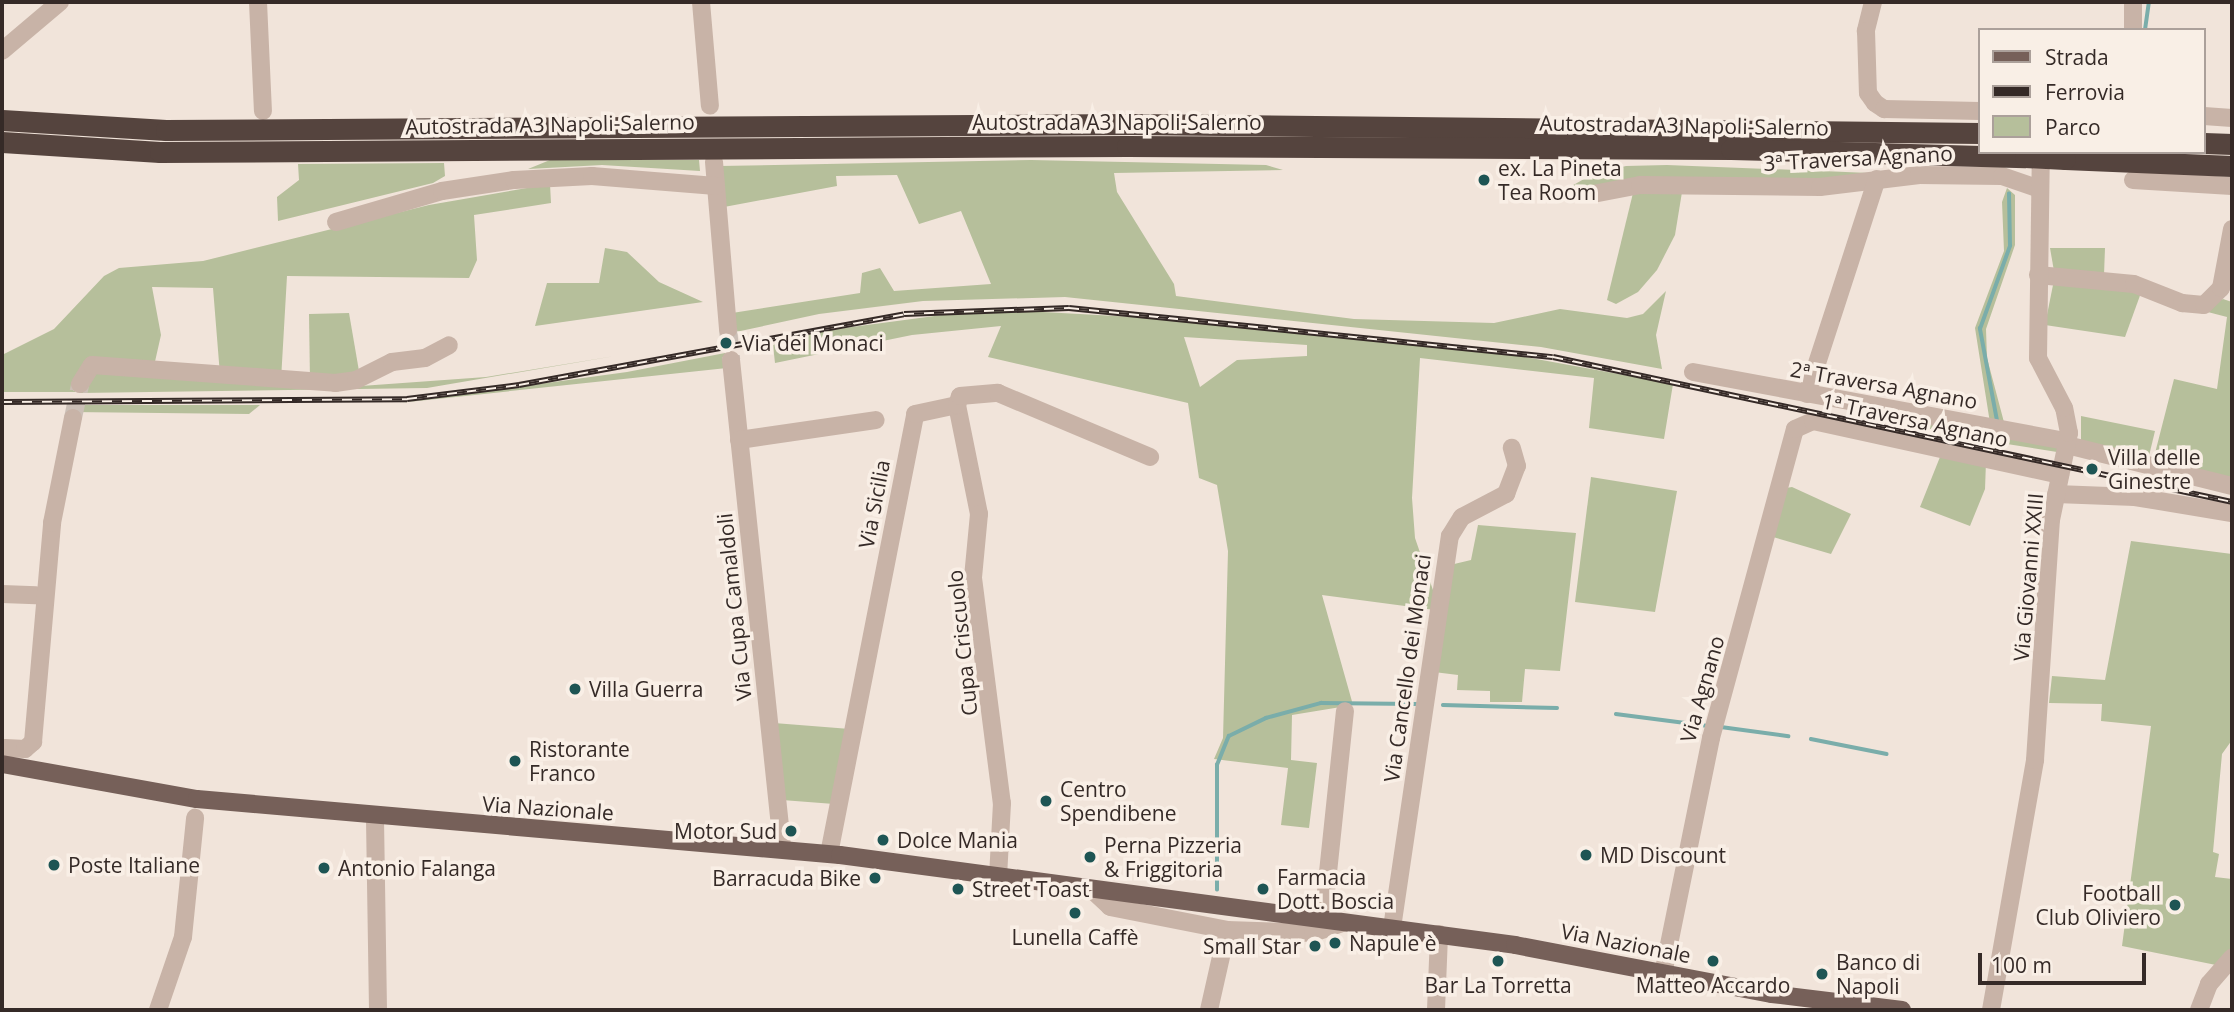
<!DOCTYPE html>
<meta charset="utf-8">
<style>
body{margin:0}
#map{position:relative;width:2234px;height:1012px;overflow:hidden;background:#f1e4da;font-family:"Open Sans",sans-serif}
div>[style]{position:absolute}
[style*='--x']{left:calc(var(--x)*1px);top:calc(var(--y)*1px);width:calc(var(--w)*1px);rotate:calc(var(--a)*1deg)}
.green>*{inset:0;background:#b6bf9b}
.stream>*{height:3.5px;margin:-1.75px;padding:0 1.75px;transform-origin:1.75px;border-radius:1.75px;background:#7aadaa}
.minor-tunnel>*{height:18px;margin-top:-9px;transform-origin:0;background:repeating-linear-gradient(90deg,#cbbfb6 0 18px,transparent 0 27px)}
.minor>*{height:18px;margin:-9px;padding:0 9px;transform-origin:9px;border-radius:9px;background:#c8b3a7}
.major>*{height:18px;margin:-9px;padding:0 9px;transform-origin:9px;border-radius:9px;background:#766059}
.highway>*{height:21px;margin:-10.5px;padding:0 10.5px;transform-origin:10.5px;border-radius:10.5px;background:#55443e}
.rail>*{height:6px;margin-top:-3px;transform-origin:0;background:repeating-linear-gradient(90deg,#f9efe6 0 10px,#352a27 0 20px);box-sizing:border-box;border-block:2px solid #352a27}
.highway-bridge>*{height:21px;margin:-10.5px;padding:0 10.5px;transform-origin:10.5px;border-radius:10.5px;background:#55443e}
.dots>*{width:19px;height:19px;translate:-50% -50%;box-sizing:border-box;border:4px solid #f9efe6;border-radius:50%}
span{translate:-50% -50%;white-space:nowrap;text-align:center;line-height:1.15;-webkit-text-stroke:7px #f9efe6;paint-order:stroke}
.street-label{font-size:21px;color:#352a27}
.poi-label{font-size:21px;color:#352a27}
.left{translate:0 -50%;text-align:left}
.right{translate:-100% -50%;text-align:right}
.frame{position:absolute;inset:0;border:4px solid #352a27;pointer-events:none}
.legend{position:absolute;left:1978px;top:28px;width:228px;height:126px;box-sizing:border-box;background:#f9efe6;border:2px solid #aba09a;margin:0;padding:9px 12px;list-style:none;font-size:21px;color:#352a27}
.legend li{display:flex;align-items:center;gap:14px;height:35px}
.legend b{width:35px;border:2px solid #aba09a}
.scale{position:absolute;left:1978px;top:953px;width:168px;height:32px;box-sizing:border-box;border:4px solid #352a27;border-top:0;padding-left:9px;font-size:21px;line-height:24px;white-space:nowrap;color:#352a27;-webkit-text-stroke:5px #f9efe6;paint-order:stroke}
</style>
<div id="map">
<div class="green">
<i style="clip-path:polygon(550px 160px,699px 160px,700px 171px,602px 165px,528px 169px)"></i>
<i style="clip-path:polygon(1031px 160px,1266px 165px,1283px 170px,1114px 173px,1117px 192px,1174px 284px,1176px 296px,1354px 319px,1494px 323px,1560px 309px,1627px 318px,1643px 314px,1666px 291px,1656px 335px,1662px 369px,1541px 347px,1065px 297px,923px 301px,819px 314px,731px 333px,732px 313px,860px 293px,862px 273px,880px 268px,894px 291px,991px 284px,961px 211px,919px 224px,897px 175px,836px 176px,837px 186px,724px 207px,720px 166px)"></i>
<i style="clip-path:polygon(444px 163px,445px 176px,433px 183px,278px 221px,277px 197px,299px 180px,298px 164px)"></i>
<i style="clip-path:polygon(1626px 166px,1667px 165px,1870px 173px,1868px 177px,1559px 193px,1593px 174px)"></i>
<i style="clip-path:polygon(550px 184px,551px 203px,474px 215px,477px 260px,469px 278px,287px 276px,281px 380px,220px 375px,213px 288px,152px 287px,161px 335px,154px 366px,81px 371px,75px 392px,2px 392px,2px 355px,54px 329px,104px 276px,119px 268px,203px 261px,429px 205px)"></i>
<i style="clip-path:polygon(2007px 188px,2015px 195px,2015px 245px,1986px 329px,1987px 358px,2005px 426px,1990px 423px,1975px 328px,2004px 251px,2002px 202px)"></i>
<i style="clip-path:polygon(1682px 192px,1675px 235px,1657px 270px,1638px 292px,1616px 304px,1607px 300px,1633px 193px)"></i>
<i style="clip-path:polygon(605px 248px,627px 252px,659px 282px,703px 302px,535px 326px,547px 283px,599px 283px)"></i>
<i style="clip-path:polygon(2050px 248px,2105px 248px,2104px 275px,2054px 271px)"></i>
<i style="clip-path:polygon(2054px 280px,2142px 290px,2125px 337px,2045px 325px)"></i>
<i style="clip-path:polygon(2223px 299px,2232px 302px,2232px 483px,2153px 461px,2174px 379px,2217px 389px,2227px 317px,2200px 310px)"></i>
<i style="clip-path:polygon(evenodd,987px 309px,1152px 318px,1520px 356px,1673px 384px,1664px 439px,1589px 428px,1594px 378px,1420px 358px,1412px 498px,1415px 538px,1434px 593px,1435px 610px,1322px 595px,1353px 705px,1292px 715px,1291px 760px,1317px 763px,1309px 828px,1281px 825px,1288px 768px,1214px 759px,1223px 738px,1228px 551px,1217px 485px,1199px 478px,1188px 403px,988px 357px,1001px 326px,912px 335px,775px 363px,773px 345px,822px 331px,987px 309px,1184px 337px,1307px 345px,1307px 356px,1237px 360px,1200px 387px,1184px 337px)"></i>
<i style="clip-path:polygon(349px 313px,360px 377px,310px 381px,309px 314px)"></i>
<i style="clip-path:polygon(725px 353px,727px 368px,399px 403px,627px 372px)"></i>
<i style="clip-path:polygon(615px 356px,427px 388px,79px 393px,85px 372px,361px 386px,486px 377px)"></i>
<i style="clip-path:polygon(1778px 393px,2058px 443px,2057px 452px,1969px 438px)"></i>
<i style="clip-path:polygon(72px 405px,260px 405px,249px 414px,71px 412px)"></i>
<i style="clip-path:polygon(2081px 416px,2155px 431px,2148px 460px,2081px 442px)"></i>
<i style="clip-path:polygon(1942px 452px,1986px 462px,1985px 489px,1970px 526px,1920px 507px)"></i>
<i style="clip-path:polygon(1591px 477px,1677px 491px,1655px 612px,1575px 602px)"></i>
<i style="clip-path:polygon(1792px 487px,1851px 514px,1831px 554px,1773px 537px,1786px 488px)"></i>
<i style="clip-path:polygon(1478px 525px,1576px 533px,1560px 671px,1525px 669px,1522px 702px,1490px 702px,1490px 691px,1457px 690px,1458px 675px,1434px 672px,1450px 565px,1471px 560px)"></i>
<i style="clip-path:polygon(2131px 541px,2232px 554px,2232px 740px,2222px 754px,2213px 852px,2219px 854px,2215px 877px,2232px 879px,2232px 954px,2216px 965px,2122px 946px,2151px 726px,2101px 721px,2102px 704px,2049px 703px,2052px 676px,2105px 680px)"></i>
<i style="clip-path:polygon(774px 723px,850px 729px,834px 804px,782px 800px)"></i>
</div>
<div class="stream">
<i style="--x:2145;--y:30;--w:28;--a:-82"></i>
<i style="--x:1997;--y:421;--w:94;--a:-100.5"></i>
<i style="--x:1980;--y:329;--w:88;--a:-70.1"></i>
<i style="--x:2010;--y:246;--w:52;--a:-91.1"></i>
<i style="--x:1443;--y:705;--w:114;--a:1.5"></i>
<i style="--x:1616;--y:714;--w:93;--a:7.4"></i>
<i style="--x:1721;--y:727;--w:68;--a:7.7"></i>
<i style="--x:1811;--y:739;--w:77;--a:11.2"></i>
<i style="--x:1217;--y:890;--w:125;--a:-90"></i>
<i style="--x:1217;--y:765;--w:31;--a:-68"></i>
<i style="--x:1229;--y:736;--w:41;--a:-25.9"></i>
<i style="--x:1266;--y:718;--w:57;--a:-15.3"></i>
<i style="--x:1321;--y:703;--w:95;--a:0.6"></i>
</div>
<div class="minor-tunnel">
<i style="--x:728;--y:329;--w:31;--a:84"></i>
<i style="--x:73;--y:418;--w:35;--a:-78"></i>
</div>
<div class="minor">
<i style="--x:258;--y:2;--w:109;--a:87.4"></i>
<i style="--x:701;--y:2;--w:104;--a:85.1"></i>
<i style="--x:1873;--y:2;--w:30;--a:104"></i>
<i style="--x:1866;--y:31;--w:62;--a:88.2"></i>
<i style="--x:1868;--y:93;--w:12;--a:55"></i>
<i style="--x:1875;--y:103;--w:11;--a:34"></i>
<i style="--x:1884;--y:109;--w:96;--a:1.2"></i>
<i style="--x:2133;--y:30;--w:28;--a:-90"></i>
<i style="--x:2;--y:51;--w:76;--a:-40.2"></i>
<i style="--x:2204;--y:116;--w:28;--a:4"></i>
<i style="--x:714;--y:162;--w:168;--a:85.2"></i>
<i style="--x:2133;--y:180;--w:99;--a:3.5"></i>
<i style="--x:1593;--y:194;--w:48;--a:-10.8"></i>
<i style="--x:1640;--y:185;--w:180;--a:0.6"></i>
<i style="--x:1820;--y:187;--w:100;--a:-6.9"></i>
<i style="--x:1919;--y:175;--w:83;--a:0.7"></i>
<i style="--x:2002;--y:176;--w:40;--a:18.9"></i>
<i style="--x:336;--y:222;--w:110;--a:-16.3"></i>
<i style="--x:442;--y:191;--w:73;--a:-8.7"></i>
<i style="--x:514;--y:180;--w:78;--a:-2.9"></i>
<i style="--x:592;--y:176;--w:124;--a:4.6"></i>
<i style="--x:2038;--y:275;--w:96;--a:5.4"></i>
<i style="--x:2134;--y:284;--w:52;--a:21.6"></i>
<i style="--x:2182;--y:303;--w:22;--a:5"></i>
<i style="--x:2204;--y:305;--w:24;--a:-45"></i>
<i style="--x:2221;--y:288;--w:60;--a:-79.4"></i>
<i style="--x:731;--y:360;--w:492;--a:84"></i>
<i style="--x:1693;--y:372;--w:380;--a:10.5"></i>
<i style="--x:80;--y:384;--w:22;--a:-58"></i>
<i style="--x:92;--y:365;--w:244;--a:4.2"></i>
<i style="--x:335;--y:383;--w:21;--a:-8"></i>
<i style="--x:356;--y:380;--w:40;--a:-26.6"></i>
<i style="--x:392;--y:362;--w:33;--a:-7"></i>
<i style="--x:425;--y:358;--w:27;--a:-28"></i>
<i style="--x:1807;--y:394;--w:226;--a:-72"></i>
<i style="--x:957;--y:405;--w:111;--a:78.6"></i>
<i style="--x:979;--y:514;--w:64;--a:95.4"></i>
<i style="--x:973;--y:578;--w:227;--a:82.7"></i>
<i style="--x:1002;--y:803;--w:74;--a:93.1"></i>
<i style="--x:739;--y:440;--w:138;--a:-8.3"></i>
<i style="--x:2067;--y:445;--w:170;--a:14"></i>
<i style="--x:2056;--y:494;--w:79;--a:2.2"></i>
<i style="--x:2135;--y:497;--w:98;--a:9.4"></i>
<i style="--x:2;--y:594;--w:34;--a:2"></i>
<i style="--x:2;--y:759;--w:11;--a:-75"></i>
<i style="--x:5;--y:748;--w:20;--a:3"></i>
<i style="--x:25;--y:749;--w:11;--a:-41"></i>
<i style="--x:33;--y:742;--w:220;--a:-85"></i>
<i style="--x:52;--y:523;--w:107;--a:-78.7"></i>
<i style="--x:375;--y:819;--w:191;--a:89.1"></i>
<i style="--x:829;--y:854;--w:448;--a:-78.9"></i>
<i style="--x:915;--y:414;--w:43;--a:-12.1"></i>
<i style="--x:957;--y:405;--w:9;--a:-72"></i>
<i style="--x:960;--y:396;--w:38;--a:-5"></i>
<i style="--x:998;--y:393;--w:165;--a:22.8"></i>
<i style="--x:1091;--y:889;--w:26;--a:43"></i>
<i style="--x:1110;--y:907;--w:119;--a:11.1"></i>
<i style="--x:1227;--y:930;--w:86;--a:2"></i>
<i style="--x:1313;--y:933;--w:31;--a:-19"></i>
<i style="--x:1323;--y:920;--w:210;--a:-84"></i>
<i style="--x:1392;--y:928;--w:396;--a:-81.6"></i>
<i style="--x:1450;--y:536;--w:22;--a:-58"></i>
<i style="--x:1462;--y:517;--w:50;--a:-27.6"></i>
<i style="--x:1506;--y:494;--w:30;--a:-69"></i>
<i style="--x:1517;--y:466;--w:19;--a:-106"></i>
<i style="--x:1663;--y:974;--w:241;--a:-78.5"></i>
<i style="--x:1711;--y:738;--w:320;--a:-74.8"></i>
<i style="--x:1795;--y:429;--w:20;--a:-24"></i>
<i style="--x:1813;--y:421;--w:253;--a:12.3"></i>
<i style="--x:158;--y:1010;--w:77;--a:-71.1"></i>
<i style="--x:183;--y:937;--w:120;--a:-84.2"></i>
<i style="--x:1209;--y:1010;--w:82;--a:-77.3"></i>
<i style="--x:1436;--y:1010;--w:76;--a:-87.7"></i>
<i style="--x:1991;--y:1010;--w:254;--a:-80"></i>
<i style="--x:2035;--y:760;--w:241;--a:-86.2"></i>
<i style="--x:2051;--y:520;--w:89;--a:-78.3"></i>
<i style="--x:2069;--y:433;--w:25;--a:-101"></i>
<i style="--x:2064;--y:408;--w:56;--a:-117.5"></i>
<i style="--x:2038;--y:358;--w:206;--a:-89.2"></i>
<i style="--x:2199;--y:1010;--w:28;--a:-69"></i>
<i style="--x:2209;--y:984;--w:35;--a:-49"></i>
</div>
<div class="major">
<i style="--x:2;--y:764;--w:198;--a:10.2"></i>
<i style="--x:197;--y:799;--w:645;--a:4.98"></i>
<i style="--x:840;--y:855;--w:681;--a:7.59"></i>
<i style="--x:1515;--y:945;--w:262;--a:10.8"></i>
<i style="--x:1772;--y:994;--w:131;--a:7"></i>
</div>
<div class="highway">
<i style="--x:2;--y:120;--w:164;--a:3.5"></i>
<i style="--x:166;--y:130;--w:967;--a:-0.36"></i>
<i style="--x:1133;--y:124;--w:847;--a:0.61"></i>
<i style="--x:2;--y:142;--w:158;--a:3.6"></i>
<i style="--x:160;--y:152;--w:967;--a:-0.36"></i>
<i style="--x:1127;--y:146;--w:604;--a:0.28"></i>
<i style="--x:1731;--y:149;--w:294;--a:1.6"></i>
<i style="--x:2204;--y:143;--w:28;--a:2"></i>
<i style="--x:2065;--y:159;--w:167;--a:2.4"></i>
</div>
<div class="rail">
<i style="--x:2;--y:402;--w:405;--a:-0.4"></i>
<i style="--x:407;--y:399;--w:113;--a:-7.1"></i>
<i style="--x:519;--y:385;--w:391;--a:-10.4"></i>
<i style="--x:904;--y:314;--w:165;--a:-2.1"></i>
<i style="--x:1069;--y:308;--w:486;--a:5.8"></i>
<i style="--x:1553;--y:357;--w:694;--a:12.05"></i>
</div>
<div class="highway-bridge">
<i style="--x:2025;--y:157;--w:40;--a:2.9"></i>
</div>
<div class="dots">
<i style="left:1484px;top:180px;background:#1e5554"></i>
<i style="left:726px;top:343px;background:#1e5554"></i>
<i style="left:2092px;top:469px;background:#1e5554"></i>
<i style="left:575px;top:689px;background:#1e5554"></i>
<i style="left:515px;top:761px;background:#1e5554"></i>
<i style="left:1046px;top:801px;background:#1e5554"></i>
<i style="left:791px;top:831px;background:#1e5554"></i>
<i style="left:883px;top:840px;background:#1e5554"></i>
<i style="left:1586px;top:855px;background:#1e5554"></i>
<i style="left:1090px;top:857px;background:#1e5554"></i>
<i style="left:54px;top:865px;background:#1e5554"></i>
<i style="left:324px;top:868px;background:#1e5554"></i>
<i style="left:875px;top:878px;background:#1e5554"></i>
<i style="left:958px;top:889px;background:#1e5554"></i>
<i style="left:1263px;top:889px;background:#1e5554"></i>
<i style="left:2175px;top:905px;background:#1e5554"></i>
<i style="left:1075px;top:913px;background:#1e5554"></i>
<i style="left:1335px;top:943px;background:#1e5554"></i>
<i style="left:1315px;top:946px;background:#1e5554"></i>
<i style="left:1498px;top:961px;background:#1e5554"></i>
<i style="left:1713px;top:961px;background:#1e5554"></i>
<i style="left:1822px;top:974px;background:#1e5554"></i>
</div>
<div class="street-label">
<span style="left:1117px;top:122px">Autostrada A3 Napoli-Salerno</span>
<span style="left:550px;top:124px;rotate:-1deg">Autostrada A3 Napoli-Salerno</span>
<span style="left:1684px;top:125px;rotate:1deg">Autostrada A3 Napoli-Salerno</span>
<span style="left:1858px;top:158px;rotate:-3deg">3ª Traversa Agnano</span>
<span style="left:1884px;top:385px;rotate:10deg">2ª Traversa Agnano</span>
<span style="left:1915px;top:420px;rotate:12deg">1ª Traversa Agnano</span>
<span style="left:874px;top:504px;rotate:-79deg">Via Sicilia</span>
<span style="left:2028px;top:577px;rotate:-85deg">Via Giovanni XXIII</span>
<span style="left:734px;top:607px;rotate:-96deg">Via Cupa Camaldoli</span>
<span style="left:962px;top:643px;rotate:-96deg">Cupa Criscuolo</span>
<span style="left:1407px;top:668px;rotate:-82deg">Via Cancello dei Monaci</span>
<span style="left:1702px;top:689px;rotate:-74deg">Via Agnano</span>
<span style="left:548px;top:808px;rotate:4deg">Via Nazionale</span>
<span style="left:1626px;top:943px;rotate:11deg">Via Nazionale</span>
</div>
<div class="poi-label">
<span class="left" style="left:1498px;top:180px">ex. La Pineta<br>Tea Room</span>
<span class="left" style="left:742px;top:343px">Via dei Monaci</span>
<span class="left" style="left:2108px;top:469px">Villa delle<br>Ginestre</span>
<span class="left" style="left:589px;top:689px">Villa Guerra</span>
<span class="left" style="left:529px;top:761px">Ristorante<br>Franco</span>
<span class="left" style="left:1060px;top:801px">Centro<br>Spendibene</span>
<span class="right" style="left:777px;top:831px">Motor Sud</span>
<span class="left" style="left:897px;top:840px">Dolce Mania</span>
<span class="left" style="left:1104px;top:857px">Perna Pizzeria<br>&amp; Friggitoria</span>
<span class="left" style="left:1600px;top:855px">MD Discount</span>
<span class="left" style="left:68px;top:865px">Poste Italiane</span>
<span class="left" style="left:338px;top:868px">Antonio Falanga</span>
<span class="left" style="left:1277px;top:889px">Farmacia<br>Dott. Boscia</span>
<span class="right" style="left:861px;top:878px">Barracuda Bike</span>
<span class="left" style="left:972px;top:889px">Street Toast</span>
<span class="right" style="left:2161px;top:905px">Football<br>Club Oliviero</span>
<span style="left:1075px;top:937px">Lunella Caffè</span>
<span class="left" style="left:1349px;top:943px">Napule è</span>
<span class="right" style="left:1301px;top:946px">Small Star</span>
<span class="left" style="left:1836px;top:974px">Banco di<br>Napoli</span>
<span style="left:1498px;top:985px">Bar La Torretta</span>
<span style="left:1713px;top:985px">Matteo Accardo</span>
</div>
<div class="frame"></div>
<ul class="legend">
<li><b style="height:9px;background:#766059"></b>Strada</li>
<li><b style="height:9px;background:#352a27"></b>Ferrovia</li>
<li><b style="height:19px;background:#b6bf9b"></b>Parco</li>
</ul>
<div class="scale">100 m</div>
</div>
